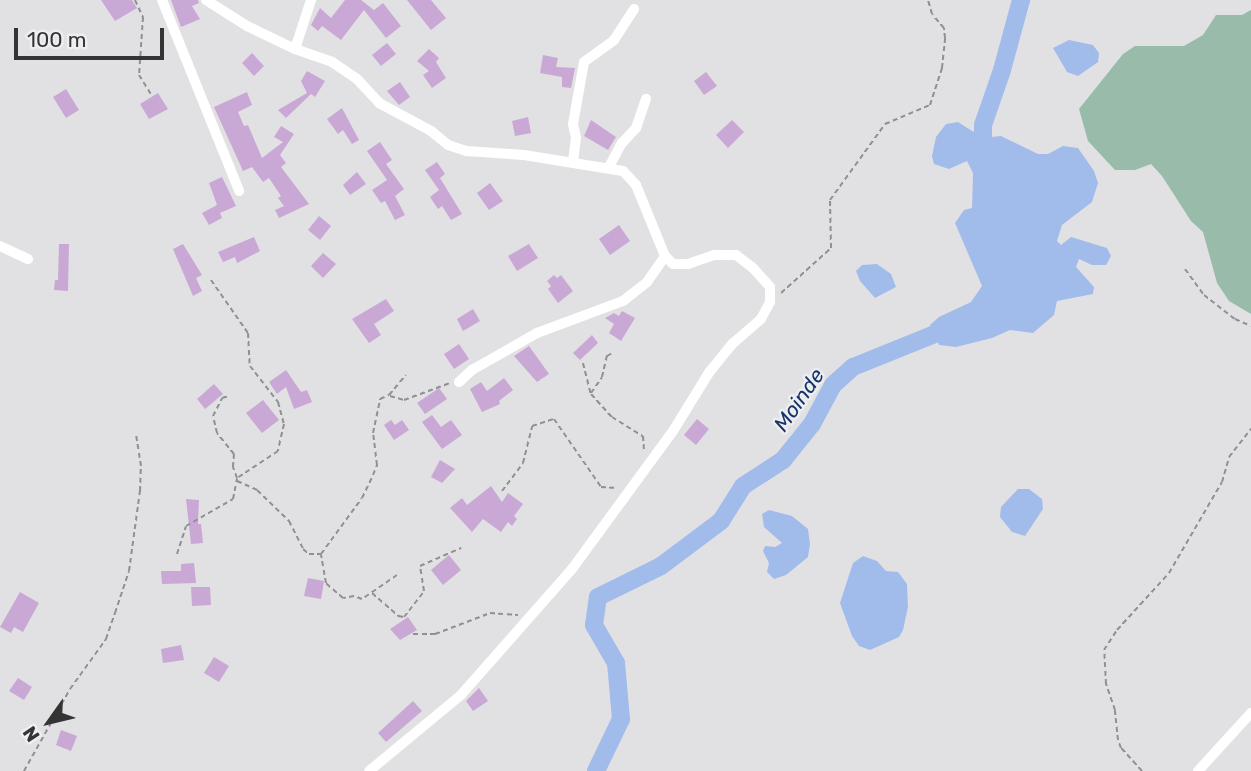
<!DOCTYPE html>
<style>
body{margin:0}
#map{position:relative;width:1251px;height:771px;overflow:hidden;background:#e1e1e3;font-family:Rubik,sans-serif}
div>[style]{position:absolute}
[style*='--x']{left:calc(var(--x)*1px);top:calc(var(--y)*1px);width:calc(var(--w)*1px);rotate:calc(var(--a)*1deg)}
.green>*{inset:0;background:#99bba9}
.water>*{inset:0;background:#a1bceb}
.river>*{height:18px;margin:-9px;padding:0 9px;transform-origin:9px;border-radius:9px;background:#a1bceb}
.building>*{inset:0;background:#c9a8d6}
.path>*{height:2px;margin-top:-1px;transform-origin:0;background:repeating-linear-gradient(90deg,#909092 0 5px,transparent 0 8.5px)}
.minor>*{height:10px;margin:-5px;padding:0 5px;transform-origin:5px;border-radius:5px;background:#fff}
span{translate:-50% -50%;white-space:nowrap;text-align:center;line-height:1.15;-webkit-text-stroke:5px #eeeef0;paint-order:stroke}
.water-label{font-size:21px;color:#15346b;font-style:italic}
.north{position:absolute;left:14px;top:687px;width:70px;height:70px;-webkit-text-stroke:5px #eeeef0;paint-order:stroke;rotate:236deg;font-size:19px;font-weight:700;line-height:28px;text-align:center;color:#343435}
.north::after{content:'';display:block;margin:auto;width:24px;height:32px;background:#343435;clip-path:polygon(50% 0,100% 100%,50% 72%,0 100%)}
.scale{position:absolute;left:14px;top:28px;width:150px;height:32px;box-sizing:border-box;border:4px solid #343435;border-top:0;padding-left:9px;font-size:21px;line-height:24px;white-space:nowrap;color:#343435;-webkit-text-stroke:5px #eeeef0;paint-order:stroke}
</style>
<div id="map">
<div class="green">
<i style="clip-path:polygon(1251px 10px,1251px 314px,1229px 301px,1217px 283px,1203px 232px,1191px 221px,1162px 176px,1151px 164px,1135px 170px,1115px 170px,1088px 141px,1079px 109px,1123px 54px,1135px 46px,1184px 46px,1203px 35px,1216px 15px,1242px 15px)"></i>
</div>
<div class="water">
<i style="clip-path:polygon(1069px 40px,1093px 45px,1099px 53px,1098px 62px,1078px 76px,1067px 72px,1053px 48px)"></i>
<i style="clip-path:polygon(958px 122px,972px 131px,991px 137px,1001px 136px,1038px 154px,1048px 154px,1063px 146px,1078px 148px,1094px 171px,1098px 183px,1092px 202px,1062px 225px,1057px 241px,1061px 245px,1071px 237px,1107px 248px,1111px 256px,1106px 265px,1092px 265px,1079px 259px,1076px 267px,1094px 287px,1093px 294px,1057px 301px,1054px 315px,1033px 333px,1010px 330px,992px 338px,956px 347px,939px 345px,930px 325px,939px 317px,971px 302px,982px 286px,955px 223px,964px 210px,972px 208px,973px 173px,967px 161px,949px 169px,934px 164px,932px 156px,936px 137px,946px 124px)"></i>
<i style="clip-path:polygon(877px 264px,891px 274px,896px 287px,875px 298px,860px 281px,856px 271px,862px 265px)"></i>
<i style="clip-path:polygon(1018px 489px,1029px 489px,1042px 499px,1043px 509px,1025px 536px,1012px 532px,1000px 517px,1001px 507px)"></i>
<i style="clip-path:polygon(769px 510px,792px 516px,808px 529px,810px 544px,808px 557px,786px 575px,774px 579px,767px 572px,769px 563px,763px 551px,765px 546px,775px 547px,782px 543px,764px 527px,762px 514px)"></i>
<i style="clip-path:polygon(863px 556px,877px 561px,886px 571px,898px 572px,907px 584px,908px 607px,903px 630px,899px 637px,870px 650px,859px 646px,852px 636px,840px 603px,853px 563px)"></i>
</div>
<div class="river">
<i style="--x:983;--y:158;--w:33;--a:-90"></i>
<i style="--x:983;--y:125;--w:58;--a:-70.9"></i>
<i style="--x:1002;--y:70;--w:73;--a:-74.8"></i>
<i style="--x:596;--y:771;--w:58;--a:-64.3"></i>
<i style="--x:621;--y:719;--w:56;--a:-95.1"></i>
<i style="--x:616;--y:663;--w:44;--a:-120.1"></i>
<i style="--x:594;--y:625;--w:28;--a:-82"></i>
<i style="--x:598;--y:597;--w:70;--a:-26.2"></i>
<i style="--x:661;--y:566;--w:75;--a:-36.9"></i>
<i style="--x:721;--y:521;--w:41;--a:-57.8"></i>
<i style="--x:743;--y:486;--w:48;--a:-33"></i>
<i style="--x:783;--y:460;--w:46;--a:-51.1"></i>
<i style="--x:812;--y:424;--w:44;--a:-61.7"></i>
<i style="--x:833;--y:385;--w:27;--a:-42"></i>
<i style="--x:853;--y:367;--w:112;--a:-22"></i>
</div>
<div class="building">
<i style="clip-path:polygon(101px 0,132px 0,137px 8px,115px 21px)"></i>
<i style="clip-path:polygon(171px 0,198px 0,199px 3px,192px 6px,200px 19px,181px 27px)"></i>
<i style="clip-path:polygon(345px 0,361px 0,374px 10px,383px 3px,401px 26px,386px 38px,364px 10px,341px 40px,322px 26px,318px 31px,311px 25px,320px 8px,331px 18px)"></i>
<i style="clip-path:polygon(407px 0,431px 0,446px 18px,431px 30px)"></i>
<i style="clip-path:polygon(387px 43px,396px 54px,381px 66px,372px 55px)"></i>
<i style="clip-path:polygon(429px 49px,439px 58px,436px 62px,446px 78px,432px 88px,423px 75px,429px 71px,417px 61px)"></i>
<i style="clip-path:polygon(252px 53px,264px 66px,254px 76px,242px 63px)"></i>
<i style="clip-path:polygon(543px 55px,558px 58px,556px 67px,575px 68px,571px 88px,562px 87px,562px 77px,540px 73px)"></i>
<i style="clip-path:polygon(307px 71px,325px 81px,315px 97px,311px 94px,286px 118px,278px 110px,307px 93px,301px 81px)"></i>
<i style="clip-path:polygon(706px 72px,717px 86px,704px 95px,694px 81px)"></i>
<i style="clip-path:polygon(400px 82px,410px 97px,399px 105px,387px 91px)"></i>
<i style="clip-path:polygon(66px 89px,79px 110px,66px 118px,53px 97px)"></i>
<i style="clip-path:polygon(247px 92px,252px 105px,238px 112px,244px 126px,248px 125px,262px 158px,283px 142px,274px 137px,281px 126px,294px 134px,280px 155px,286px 163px,281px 167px,309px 204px,279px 218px,275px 210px,284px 206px,278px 198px,281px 196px,269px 178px,263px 182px,252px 167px,243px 171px,214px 107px)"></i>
<i style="clip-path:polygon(158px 93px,168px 109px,149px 119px,140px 104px)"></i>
<i style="clip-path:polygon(342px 108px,359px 140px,352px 144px,343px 130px,338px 134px,327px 119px)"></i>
<i style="clip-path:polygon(528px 117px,531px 133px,515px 136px,512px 121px)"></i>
<i style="clip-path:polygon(591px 120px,616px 137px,608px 150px,584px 136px)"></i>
<i style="clip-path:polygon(732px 120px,744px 132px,728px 148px,716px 135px)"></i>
<i style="clip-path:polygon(380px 142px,392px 160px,386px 164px,404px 189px,395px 196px,405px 215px,395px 220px,385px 201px,381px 203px,372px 190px,387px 180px,367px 151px)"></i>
<i style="clip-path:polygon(437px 162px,445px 174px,440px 178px,462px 214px,451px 220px,442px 206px,438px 209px,430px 197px,439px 190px,425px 170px)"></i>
<i style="clip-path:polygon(357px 172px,366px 184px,350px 195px,343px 185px)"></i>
<i style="clip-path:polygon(222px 177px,236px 206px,220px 213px,222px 218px,209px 225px,202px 213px,217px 205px,209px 183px)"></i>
<i style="clip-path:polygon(490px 183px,503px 201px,489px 210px,477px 193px)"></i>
<i style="clip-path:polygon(319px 216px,331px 226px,320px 240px,308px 230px)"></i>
<i style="clip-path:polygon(619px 225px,630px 241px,610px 255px,599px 239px)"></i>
<i style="clip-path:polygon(254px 237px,260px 251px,237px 263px,235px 257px,223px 262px,218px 252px)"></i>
<i style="clip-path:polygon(59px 244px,69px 244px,68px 291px,54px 290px,55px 280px,58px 280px)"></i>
<i style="clip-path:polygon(183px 244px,202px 275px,196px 278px,202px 291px,193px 296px,173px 249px)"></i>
<i style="clip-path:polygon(529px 244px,538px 258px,517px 271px,508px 256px)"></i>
<i style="clip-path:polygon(323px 253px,336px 264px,323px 278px,311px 266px)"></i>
<i style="clip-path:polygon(554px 275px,557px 278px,561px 275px,573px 291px,558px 303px,548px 289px,551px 286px,547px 281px)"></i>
<i style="clip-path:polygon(386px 299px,394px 311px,374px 324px,381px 335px,369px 343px,352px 319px)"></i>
<i style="clip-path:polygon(473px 309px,480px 321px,463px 331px,457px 319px)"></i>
<i style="clip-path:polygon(622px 311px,635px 318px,621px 341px,609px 333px,614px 324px,605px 318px,614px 313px,619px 316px)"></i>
<i style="clip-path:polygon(592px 335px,598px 343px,580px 360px,573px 353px)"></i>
<i style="clip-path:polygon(459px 344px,469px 359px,454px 369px,444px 354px)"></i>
<i style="clip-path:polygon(529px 346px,549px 374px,537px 382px,514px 356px)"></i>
<i style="clip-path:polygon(286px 370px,301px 392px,307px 390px,312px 402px,294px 409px,286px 387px,277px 394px,269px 382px)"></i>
<i style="clip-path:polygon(504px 378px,513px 390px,499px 401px,500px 404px,482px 412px,470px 389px,481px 382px,487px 391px)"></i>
<i style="clip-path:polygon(214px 384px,223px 394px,205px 409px,197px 399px)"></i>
<i style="clip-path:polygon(439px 388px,447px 399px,425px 414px,417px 403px)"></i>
<i style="clip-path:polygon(263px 400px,279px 420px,262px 433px,246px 413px)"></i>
<i style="clip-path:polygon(432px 415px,441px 427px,451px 420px,462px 435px,442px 449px,422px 422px)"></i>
<i style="clip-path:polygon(697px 419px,709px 429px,696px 445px,684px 435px)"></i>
<i style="clip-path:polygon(391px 420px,395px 425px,402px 420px,409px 430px,394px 440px,384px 425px)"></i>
<i style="clip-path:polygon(440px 460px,455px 469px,442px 483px,431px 477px)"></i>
<i style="clip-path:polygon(491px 486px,502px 502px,508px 493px,523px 504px,514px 516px,517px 519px,512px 526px,508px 522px,501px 532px,483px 519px,472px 532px,450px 508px,462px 498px,467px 505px)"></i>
<i style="clip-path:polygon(186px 499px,199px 500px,198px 524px,201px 524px,203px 543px,191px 544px)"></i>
<i style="clip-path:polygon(449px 555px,461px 570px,443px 585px,431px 570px)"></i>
<i style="clip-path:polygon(194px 563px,196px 583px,162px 584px,161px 571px,181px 571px,181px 564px)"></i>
<i style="clip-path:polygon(308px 578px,324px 581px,321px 599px,304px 596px)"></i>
<i style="clip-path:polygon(191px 587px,210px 587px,211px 605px,192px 606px)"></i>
<i style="clip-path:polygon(20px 592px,39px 603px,23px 632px,14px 627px,11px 633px,0 627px)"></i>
<i style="clip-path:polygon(408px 617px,417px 630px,400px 640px,390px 629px)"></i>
<i style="clip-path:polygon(181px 645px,184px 660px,163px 663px,161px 649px)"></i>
<i style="clip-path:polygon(214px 657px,229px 666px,219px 682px,204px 673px)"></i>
<i style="clip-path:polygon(18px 678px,32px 687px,24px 700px,9px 691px)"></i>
<i style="clip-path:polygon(479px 688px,488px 701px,473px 711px,466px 701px)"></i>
<i style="clip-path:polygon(413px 701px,422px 711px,386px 742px,378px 733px)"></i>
<i style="clip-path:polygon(61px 730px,77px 736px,71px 751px,56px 745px)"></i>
</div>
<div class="path">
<i style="--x:135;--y:0;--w:19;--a:65"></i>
<i style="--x:143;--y:17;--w:58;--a:93.9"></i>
<i style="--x:139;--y:75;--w:22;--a:58"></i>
<i style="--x:1185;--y:269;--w:32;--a:54"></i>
<i style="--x:1204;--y:295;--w:39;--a:38"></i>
<i style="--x:1235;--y:319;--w:17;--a:24"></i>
<i style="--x:211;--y:280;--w:65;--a:55.1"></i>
<i style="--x:248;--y:333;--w:33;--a:87"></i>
<i style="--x:250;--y:366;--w:46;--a:52.1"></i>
<i style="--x:278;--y:402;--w:23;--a:75"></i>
<i style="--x:284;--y:424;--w:28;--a:103"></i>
<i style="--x:278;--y:451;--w:49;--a:146.6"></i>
<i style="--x:781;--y:293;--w:67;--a:-42"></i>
<i style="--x:831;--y:248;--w:48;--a:-91.2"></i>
<i style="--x:830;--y:200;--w:94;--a:-54.1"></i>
<i style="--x:885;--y:124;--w:49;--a:-22.9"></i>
<i style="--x:930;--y:105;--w:39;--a:-72"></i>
<i style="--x:942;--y:68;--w:30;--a:-84"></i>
<i style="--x:945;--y:38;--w:10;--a:-96"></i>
<i style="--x:944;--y:28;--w:18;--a:-131"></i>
<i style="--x:932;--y:14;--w:15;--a:-106"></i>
<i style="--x:583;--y:363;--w:32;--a:76"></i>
<i style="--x:591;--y:394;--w:31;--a:48"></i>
<i style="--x:612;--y:417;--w:36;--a:32"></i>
<i style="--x:643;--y:436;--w:16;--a:86"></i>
<i style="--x:591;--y:393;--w:19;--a:-55"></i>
<i style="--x:602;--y:377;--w:22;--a:-77"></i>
<i style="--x:607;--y:356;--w:8;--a:-30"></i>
<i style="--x:390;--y:396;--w:15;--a:16"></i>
<i style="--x:404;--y:400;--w:49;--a:-20.3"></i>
<i style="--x:237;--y:481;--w:22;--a:24"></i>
<i style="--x:257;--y:490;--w:45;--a:44.1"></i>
<i style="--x:289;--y:521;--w:31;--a:63"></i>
<i style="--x:303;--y:549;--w:8;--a:40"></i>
<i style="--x:309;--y:554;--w:12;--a:0"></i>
<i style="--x:502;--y:491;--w:35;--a:-53"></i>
<i style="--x:523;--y:463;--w:38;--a:-76"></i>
<i style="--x:532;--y:426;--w:23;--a:-18"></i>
<i style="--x:554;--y:419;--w:83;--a:55.3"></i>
<i style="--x:601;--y:487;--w:16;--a:4"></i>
<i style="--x:177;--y:554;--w:29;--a:-72"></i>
<i style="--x:186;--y:526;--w:54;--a:-29.9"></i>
<i style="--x:233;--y:499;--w:21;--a:-79"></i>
<i style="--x:237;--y:478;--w:12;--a:-110"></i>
<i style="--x:233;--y:467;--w:13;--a:-86"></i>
<i style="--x:234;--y:454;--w:27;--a:-129"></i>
<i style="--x:217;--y:433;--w:17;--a:-103"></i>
<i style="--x:213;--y:416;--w:20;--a:-63"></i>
<i style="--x:222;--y:398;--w:7;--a:-16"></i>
<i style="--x:397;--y:575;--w:42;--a:145.6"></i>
<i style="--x:362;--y:599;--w:9;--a:-159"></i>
<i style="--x:354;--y:596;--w:11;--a:170"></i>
<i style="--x:343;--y:598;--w:23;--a:-139"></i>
<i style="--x:326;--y:583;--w:29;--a:-100"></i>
<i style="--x:321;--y:554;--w:69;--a:-53.8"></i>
<i style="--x:362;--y:498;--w:25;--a:-64"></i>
<i style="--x:373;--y:475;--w:11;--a:-68"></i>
<i style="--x:377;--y:465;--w:32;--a:-97"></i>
<i style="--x:373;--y:433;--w:35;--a:-78"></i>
<i style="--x:380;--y:399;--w:10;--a:-24"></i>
<i style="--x:389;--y:395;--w:26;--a:-50"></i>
<i style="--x:372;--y:593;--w:35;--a:41"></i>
<i style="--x:398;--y:616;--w:6;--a:9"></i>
<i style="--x:404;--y:617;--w:33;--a:-52"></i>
<i style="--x:424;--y:591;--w:25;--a:-99"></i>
<i style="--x:420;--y:566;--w:45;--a:-23.7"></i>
<i style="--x:413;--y:634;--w:22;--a:0"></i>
<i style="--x:435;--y:634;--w:59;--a:-20.9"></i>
<i style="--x:490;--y:613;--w:28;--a:4"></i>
<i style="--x:24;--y:771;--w:94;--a:-60.7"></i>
<i style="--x:70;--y:689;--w:62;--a:-54.2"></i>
<i style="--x:106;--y:639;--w:28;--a:-71"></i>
<i style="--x:115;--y:613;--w:44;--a:-71.6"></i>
<i style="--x:129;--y:571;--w:81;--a:-82.2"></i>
<i style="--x:140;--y:491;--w:25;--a:-88"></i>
<i style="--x:141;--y:466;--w:32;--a:-99"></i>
<i style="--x:1142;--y:771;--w:31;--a:-132"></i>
<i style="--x:1121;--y:748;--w:9;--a:-111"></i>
<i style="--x:1118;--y:740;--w:30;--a:-96"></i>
<i style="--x:1115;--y:710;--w:28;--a:-109"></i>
<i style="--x:1106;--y:684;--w:34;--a:-93"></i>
<i style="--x:1104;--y:650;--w:24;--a:-57"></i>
<i style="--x:1117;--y:630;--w:77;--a:-47.6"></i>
<i style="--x:1169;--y:573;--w:105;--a:-59.8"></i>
<i style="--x:1222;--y:482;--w:26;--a:-74"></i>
<i style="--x:1229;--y:457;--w:36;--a:-52"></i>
</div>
<div class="minor">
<i style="--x:162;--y:0;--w:206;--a:68"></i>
<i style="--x:206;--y:0;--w:49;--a:32.4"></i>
<i style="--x:247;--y:26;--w:53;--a:25.6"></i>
<i style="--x:295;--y:49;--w:39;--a:19"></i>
<i style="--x:332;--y:62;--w:30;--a:34"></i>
<i style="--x:357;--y:79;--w:33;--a:47"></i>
<i style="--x:379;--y:103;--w:59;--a:28.3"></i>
<i style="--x:431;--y:131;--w:22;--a:39"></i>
<i style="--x:448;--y:145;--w:20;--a:18"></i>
<i style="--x:467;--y:151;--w:57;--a:4"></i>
<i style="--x:524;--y:155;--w:100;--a:9.2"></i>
<i style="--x:623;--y:171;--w:19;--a:47"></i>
<i style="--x:636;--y:185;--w:77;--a:67.8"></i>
<i style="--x:665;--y:256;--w:11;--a:45"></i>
<i style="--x:673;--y:264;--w:15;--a:0"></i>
<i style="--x:688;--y:264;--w:28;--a:-19"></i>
<i style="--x:714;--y:255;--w:22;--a:0"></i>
<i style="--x:736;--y:255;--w:21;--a:37"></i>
<i style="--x:753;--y:268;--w:25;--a:48"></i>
<i style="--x:770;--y:287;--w:15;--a:90"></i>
<i style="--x:770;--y:302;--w:19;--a:118"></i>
<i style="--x:761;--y:319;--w:37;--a:139"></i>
<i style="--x:733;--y:343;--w:36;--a:129"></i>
<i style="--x:710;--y:371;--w:70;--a:121.7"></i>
<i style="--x:673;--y:431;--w:171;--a:126.2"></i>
<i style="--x:572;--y:569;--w:168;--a:131.4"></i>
<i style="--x:461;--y:695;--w:119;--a:140.4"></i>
<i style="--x:295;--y:49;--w:52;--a:-71.9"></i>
<i style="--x:573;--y:162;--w:24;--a:-83"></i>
<i style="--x:576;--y:138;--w:14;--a:-102"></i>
<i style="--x:573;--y:124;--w:63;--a:-79.9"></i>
<i style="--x:584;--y:62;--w:37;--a:-36"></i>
<i style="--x:614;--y:40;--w:37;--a:-57"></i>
<i style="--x:609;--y:167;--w:27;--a:-62"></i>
<i style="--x:622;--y:143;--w:21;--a:-47"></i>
<i style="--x:636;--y:128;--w:31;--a:-71"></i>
<i style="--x:0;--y:246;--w:31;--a:25"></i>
<i style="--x:459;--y:382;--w:18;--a:-43"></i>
<i style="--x:472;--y:370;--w:75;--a:-29.6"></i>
<i style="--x:537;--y:333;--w:92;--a:-20.4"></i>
<i style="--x:623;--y:301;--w:31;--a:-38"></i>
<i style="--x:647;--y:282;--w:32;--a:-55"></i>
<i style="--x:1198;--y:771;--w:79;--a:-47.6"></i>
</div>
<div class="water-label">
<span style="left:799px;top:400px;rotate:-55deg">Moinde</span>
</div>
<div class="north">N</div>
<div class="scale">100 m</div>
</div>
